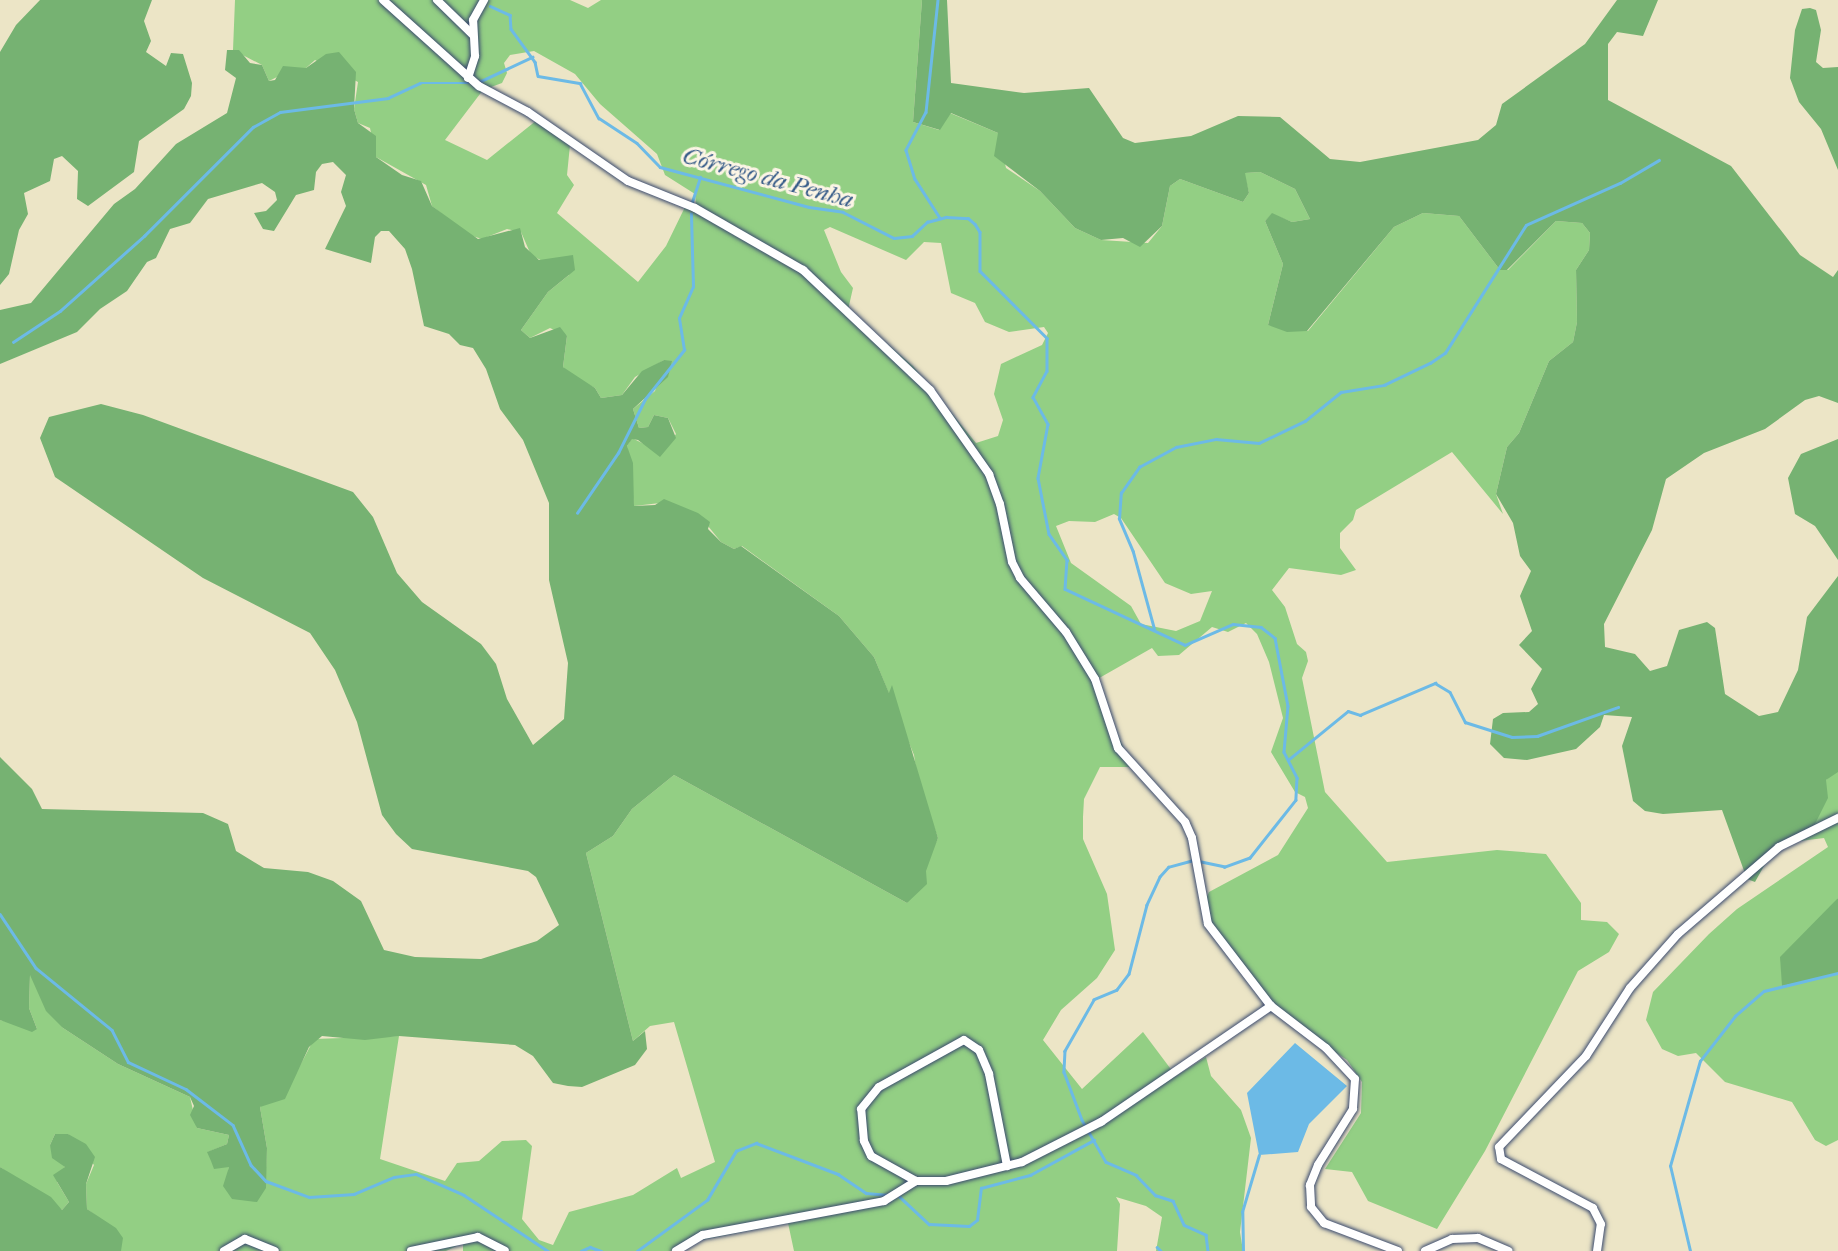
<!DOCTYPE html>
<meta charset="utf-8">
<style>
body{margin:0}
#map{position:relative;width:1838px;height:1251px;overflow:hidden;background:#ece5c6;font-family:"IM FELL French Canon",serif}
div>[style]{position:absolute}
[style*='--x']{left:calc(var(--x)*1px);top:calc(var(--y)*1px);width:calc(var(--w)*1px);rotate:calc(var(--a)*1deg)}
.green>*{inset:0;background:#93cf84}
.forest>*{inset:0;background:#76b272}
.water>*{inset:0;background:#6cbae6}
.stream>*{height:2.5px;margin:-1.25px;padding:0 1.25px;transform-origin:1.25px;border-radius:1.25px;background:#6cbae6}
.roads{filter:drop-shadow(0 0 2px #3a4a6e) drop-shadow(0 0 2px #3a4a6e)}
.minor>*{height:8px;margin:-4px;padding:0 4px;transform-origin:4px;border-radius:4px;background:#fff}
span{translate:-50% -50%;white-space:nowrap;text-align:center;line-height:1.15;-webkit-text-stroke:6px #fcf5e5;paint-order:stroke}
.water-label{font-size:24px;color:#335987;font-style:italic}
</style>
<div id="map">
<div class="green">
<i style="clip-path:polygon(evenodd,235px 0,570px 0,588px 8px,601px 0,922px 0,913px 122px,939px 130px,950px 113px,998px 133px,1006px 168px,1040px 191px,1075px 228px,1101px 240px,1148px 243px,1162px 226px,1170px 186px,1180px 179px,1243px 202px,1249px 193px,1244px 173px,1260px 172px,1295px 189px,1310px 219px,1292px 222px,1272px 214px,1265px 221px,1283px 264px,1268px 325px,1308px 331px,1394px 227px,1423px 213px,1459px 216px,1500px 270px,1508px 270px,1556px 221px,1582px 223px,1590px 233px,1589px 250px,1576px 270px,1577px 322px,1573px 342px,1549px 361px,1519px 433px,1507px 447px,1496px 494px,1503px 514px,1452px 452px,1356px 510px,1353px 520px,1340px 533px,1340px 548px,1356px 570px,1341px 575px,1289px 568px,1272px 590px,1285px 607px,1297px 644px,1306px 652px,1308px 661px,1302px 678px,1325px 792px,1387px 862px,1497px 850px,1546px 854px,1581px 903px,1581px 920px,1607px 922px,1619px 934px,1609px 952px,1578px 971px,1485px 1151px,1437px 1229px,1368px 1201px,1352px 1172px,1325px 1169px,1361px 1113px,1362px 1082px,1347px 1060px,1302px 1030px,1263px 994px,1207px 918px,1205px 901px,1209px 892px,1278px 855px,1308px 808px,1305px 797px,1295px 792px,1271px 752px,1283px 718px,1269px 662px,1257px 634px,1246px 623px,1228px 632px,1212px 627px,1179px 655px,1158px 656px,1152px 648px,1094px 681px,1132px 767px,1100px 767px,1084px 799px,1083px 817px,1083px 839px,1107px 894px,1115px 950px,1097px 978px,1061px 1010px,1043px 1040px,1082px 1089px,1143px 1032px,1176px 1076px,1206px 1057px,1211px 1076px,1241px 1110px,1251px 1138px,1240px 1232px,1243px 1251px,1156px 1251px,1162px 1217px,1146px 1206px,1116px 1197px,1120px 1204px,1117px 1251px,794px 1251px,788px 1223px,697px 1241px,678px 1251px,463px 1251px,463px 1243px,446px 1251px,121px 1251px,106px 1223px,87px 1209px,86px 1184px,94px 1165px,68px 1134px,55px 1134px,50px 1145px,65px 1167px,57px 1182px,69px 1202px,62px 1210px,0 1167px,0 1020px,37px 1029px,29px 1008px,30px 974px,63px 1028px,118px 1064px,190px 1097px,197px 1128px,229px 1135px,227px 1144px,208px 1152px,222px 1167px,229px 1167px,227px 1180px,233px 1199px,248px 1198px,265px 1188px,267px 1148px,260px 1107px,293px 1079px,314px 1039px,399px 1036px,380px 1159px,445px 1181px,457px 1163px,479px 1161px,502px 1141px,526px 1140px,532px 1146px,522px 1219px,539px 1240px,553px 1245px,569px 1212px,633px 1195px,677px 1168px,681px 1178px,715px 1162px,674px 1022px,650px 1026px,633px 1041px,586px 853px,613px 836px,632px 809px,674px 775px,907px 903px,938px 838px,918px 783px,914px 755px,874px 657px,839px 616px,742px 546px,734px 549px,721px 542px,708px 526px,660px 503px,634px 506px,627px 446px,632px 438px,662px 453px,676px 434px,668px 418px,654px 415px,648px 427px,639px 428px,633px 409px,655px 391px,664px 360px,635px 377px,622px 395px,601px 398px,595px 388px,570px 375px,563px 367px,567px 336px,550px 328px,530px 338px,521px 330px,548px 292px,569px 275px,531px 255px,521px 232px,507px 229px,482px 239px,469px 235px,432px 206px,426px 185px,376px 157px,370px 128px,358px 123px,354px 109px,358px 82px,315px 60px,306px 68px,293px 69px,269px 81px,262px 65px,233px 50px,235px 0,534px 51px,575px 74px,600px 104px,657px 154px,665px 175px,695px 194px,696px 205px,685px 207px,666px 246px,638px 282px,557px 213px,574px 185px,567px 175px,570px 145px,537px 120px,487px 160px,445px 140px,483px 90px,502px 83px,507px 73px,504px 63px,510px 55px,534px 51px,235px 0,830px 227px,906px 260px,924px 242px,941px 243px,951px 293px,975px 303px,985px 322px,1009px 332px,1044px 327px,1048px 333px,1042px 345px,1001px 364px,994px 394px,1003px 420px,998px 436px,976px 443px,913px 366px,848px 310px,853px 288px,841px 272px,824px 230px,830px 227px,235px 0,1114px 514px,1121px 518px,1165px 583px,1191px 594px,1212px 591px,1200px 621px,1176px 631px,1141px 624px,1131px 606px,1071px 563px,1056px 526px,1069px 521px,1095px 522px,1114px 514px)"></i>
<i style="clip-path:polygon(1833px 772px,1838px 772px,1838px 898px,1782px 986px,1838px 974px,1838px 1140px,1826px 1146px,1815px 1140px,1792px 1102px,1725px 1082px,1696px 1053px,1678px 1056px,1662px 1049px,1646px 1020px,1653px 992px,1709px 934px,1737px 909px,1828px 847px,1824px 838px,1800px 841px,1812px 830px,1826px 780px)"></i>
</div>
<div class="forest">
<i style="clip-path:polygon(40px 0,152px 0,144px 21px,151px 41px,146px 52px,166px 66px,171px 53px,183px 54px,192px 83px,191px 96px,184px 109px,139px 141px,134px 172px,88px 206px,77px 199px,78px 171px,62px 156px,54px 159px,50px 181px,24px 193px,28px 214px,19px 230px,9px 274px,0 285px,0 52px,16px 25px)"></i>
<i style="clip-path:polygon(922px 0,947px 0,951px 83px,1024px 93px,1089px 88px,1123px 138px,1135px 143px,1191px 136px,1238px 116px,1280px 117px,1330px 159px,1360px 162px,1478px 140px,1496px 125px,1502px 104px,1585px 44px,1617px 0,1658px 0,1643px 36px,1617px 32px,1608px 44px,1608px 100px,1731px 166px,1800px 255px,1833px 277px,1838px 270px,1838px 403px,1819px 396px,1805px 400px,1765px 429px,1704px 453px,1666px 479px,1652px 530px,1604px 624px,1605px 647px,1635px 654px,1650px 671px,1667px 666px,1679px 630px,1707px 622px,1715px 628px,1725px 694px,1759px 716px,1778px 712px,1798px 670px,1807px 617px,1838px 576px,1838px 772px,1826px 780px,1828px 798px,1812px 830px,1769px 857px,1755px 882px,1747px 879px,1722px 810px,1663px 814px,1645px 811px,1633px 801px,1622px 746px,1632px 717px,1604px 715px,1600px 727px,1576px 749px,1527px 760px,1504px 758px,1490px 744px,1493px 719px,1503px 713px,1529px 712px,1538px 704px,1531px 689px,1542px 669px,1519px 645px,1532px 631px,1520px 596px,1531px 571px,1520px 556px,1513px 523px,1496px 494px,1507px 447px,1519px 433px,1549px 361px,1573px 342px,1577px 322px,1576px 270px,1589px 250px,1590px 233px,1582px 223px,1556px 221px,1507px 270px,1500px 270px,1459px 216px,1423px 213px,1394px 227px,1307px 331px,1287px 332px,1268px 325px,1283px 264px,1265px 221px,1272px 213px,1292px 222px,1310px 219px,1295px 189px,1260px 172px,1245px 173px,1249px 193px,1243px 202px,1180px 179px,1170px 186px,1162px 226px,1140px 247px,1123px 238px,1101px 240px,1075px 228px,1040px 191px,994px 156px,998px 133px,951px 113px,940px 130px,913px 122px)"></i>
<i style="clip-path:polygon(1810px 8px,1816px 10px,1821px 30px,1816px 62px,1823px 68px,1838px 67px,1838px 170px,1821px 129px,1799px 102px,1790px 78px,1795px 30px,1802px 9px)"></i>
<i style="clip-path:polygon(227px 50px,239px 50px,250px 63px,262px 65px,269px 81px,275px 80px,283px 66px,306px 68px,326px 54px,339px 52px,356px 72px,354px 109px,358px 123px,376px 136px,376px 157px,402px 175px,421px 181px,432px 206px,478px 239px,520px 228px,525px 247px,539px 260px,573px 255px,575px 270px,548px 292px,521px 330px,530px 338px,560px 327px,567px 336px,563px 367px,595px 388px,601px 398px,622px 395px,642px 371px,664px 360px,672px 361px,668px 377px,633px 409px,639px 428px,648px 427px,654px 415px,668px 418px,676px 438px,660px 457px,638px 440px,632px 439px,627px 446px,633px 463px,634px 506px,655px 505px,664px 499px,698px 513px,710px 522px,708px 529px,721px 542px,734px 549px,741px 546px,839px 616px,874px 657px,889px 693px,892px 685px,938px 838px,926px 871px,927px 884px,907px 903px,674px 775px,632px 809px,613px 836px,586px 853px,633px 1041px,645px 1031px,647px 1049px,635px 1065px,582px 1087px,568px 1086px,553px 1083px,533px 1056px,515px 1045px,399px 1036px,365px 1040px,322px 1036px,309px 1047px,285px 1099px,260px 1107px,267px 1148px,266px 1188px,257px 1202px,232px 1199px,223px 1186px,229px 1167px,214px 1169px,211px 1161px,207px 1152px,227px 1144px,229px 1135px,197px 1128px,190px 1115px,194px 1106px,190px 1097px,118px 1064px,63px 1028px,46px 1011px,30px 975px,29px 1008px,37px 1029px,32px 1032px,0 1020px,0 757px,32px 789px,42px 809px,203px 813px,228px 824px,236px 851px,264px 868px,308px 872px,333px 881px,361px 901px,384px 950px,415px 957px,481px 959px,537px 941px,559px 925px,536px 877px,528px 871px,412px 849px,396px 834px,382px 815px,357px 722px,335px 670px,310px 633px,203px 578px,55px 477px,40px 438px,49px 417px,101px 404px,143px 415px,353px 492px,373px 517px,397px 573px,422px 602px,481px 644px,496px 664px,507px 699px,533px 745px,564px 719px,568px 663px,549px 580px,549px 503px,523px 440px,500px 409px,486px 369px,473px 348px,460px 345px,449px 334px,424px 326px,412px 269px,405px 249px,389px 231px,381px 231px,375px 237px,371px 263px,325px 249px,346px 206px,341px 192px,346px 175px,333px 162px,322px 164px,316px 172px,314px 190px,296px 195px,274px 231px,263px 229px,254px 213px,266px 211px,277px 200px,275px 192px,262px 183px,208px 199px,190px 223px,170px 229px,156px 258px,147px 262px,127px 291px,100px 309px,77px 332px,0 364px,0 310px,31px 303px,114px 204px,135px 189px,176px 144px,227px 113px,236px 78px,225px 70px)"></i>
<i style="clip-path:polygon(1838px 439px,1838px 560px,1815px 526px,1795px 514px,1788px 478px,1801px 454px)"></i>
<i style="clip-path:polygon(1838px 898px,1838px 974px,1782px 986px,1780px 957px)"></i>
<i style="clip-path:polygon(55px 1134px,68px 1134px,86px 1144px,95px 1157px,86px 1184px,87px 1209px,116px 1228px,123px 1238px,121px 1251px,0 1251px,0 1167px,51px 1197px,62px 1210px,69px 1202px,53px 1175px,65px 1167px,52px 1158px,50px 1145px)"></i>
</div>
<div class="water">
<i style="clip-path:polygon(1295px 1043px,1347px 1086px,1309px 1124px,1298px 1152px,1259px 1155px,1247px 1093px)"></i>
</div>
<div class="stream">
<i style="--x:938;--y:0;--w:113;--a:96.1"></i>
<i style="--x:926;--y:112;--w:43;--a:117.8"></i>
<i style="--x:906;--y:150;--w:30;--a:73"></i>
<i style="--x:915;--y:179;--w:46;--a:57.3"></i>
<i style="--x:490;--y:6;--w:22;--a:24"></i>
<i style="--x:510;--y:15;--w:14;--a:86"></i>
<i style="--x:511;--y:29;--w:41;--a:54"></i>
<i style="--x:535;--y:62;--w:14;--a:78"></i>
<i style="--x:538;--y:76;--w:43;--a:9.5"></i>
<i style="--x:580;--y:83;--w:40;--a:62"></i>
<i style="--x:599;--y:118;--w:45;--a:33.3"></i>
<i style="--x:637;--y:143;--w:33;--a:46"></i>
<i style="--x:660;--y:167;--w:154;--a:15"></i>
<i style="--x:809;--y:207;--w:34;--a:8"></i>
<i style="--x:843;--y:212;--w:57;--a:27"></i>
<i style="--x:894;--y:238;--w:18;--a:-6"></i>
<i style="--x:912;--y:236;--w:21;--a:-43"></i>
<i style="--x:927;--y:222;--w:20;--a:-15"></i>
<i style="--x:946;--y:217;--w:22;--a:3"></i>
<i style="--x:968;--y:218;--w:9;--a:41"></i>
<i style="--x:975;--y:224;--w:9;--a:58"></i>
<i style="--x:980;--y:232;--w:39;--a:90"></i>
<i style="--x:980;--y:271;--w:95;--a:45"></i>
<i style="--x:1047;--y:338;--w:33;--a:90"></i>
<i style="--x:1047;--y:371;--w:30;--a:118"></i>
<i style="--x:1033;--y:397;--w:31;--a:61"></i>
<i style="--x:1048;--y:424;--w:55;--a:100.5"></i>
<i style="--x:1038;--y:478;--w:57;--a:78.9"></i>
<i style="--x:1049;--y:534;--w:32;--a:55"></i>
<i style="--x:1067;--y:560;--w:29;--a:94"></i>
<i style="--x:1065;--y:589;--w:132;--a:25"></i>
<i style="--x:1185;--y:645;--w:52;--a:-23.6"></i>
<i style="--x:1233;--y:624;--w:28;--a:6"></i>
<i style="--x:1261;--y:627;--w:18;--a:38"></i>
<i style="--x:1275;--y:638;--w:69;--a:79.2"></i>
<i style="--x:1288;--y:706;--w:46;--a:95"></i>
<i style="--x:1284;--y:752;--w:29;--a:63"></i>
<i style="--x:1297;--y:778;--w:22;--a:93"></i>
<i style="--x:1296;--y:800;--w:74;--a:128.4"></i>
<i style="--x:1250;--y:858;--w:27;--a:160"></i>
<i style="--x:1225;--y:867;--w:24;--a:-168"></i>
<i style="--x:479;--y:82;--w:59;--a:-25.3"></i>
<i style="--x:692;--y:202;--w:26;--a:-72"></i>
<i style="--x:13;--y:342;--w:56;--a:-33.4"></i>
<i style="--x:60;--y:311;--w:113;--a:-41.8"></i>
<i style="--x:144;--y:236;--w:154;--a:-45"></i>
<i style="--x:253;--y:127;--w:31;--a:-29"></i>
<i style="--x:280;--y:112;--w:109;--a:-7.4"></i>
<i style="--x:388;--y:98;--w:35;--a:-25"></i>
<i style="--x:420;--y:83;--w:48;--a:0"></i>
<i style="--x:577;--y:513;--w:73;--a:-55.7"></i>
<i style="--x:618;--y:453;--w:60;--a:-63.4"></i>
<i style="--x:645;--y:399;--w:63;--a:-51.5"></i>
<i style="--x:684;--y:350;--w:32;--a:-99"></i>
<i style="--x:679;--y:318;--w:34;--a:-66"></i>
<i style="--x:693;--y:287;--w:73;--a:-91.6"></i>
<i style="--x:1154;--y:629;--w:80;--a:-105.3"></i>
<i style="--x:1133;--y:552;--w:36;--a:-113"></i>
<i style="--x:1119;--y:519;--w:26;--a:-86"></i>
<i style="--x:1121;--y:493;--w:32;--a:-55"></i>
<i style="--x:1139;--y:467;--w:42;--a:-28.4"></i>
<i style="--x:1176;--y:447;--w:41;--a:-11.3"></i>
<i style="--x:1216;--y:439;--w:43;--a:5.3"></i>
<i style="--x:1259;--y:443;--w:51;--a:-25.6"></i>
<i style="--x:1305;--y:421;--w:46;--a:-38.9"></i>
<i style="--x:1341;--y:392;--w:44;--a:-9.2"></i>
<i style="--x:1384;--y:385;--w:51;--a:-25.6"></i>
<i style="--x:1430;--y:363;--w:18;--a:-34"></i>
<i style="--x:1445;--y:353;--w:151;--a:-57.7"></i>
<i style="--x:1526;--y:225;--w:103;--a:-24.1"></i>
<i style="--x:1620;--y:183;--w:45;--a:-30.5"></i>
<i style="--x:1288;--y:760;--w:77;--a:-39.2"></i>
<i style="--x:1348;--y:711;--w:13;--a:18"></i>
<i style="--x:1360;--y:715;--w:82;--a:-23.1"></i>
<i style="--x:1435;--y:683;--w:17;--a:31"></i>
<i style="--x:1450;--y:692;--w:34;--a:63"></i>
<i style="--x:1465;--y:722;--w:49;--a:17.7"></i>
<i style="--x:1512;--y:737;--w:25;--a:-2"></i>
<i style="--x:1537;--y:736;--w:86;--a:-19.7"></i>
<i style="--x:1192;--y:861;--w:24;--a:165"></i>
<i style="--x:1169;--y:867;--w:13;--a:132"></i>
<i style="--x:1160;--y:877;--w:31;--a:115"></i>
<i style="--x:1147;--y:905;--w:71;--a:104.6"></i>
<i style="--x:1129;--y:974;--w:20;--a:127"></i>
<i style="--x:1117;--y:990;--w:25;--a:157"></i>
<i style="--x:1094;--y:1000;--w:59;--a:119.6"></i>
<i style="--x:1065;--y:1051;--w:21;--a:93"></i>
<i style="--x:1064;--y:1072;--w:51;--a:69.4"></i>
<i style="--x:1082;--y:1120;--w:48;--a:60.3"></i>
<i style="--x:1106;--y:1162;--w:33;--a:23"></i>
<i style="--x:1136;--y:1175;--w:28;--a:46"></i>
<i style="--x:1155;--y:1195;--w:19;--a:18"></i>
<i style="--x:1173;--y:1201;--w:26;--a:65"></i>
<i style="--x:1184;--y:1225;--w:24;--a:24"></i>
<i style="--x:1206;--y:1235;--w:16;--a:83"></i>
<i style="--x:0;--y:914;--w:65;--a:56.3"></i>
<i style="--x:36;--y:968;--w:98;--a:39.2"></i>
<i style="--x:112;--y:1030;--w:36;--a:63"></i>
<i style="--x:128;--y:1062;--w:64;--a:25"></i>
<i style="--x:186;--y:1089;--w:59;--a:37.5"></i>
<i style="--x:233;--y:1125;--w:44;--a:65.8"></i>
<i style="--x:251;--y:1165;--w:22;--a:47"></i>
<i style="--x:266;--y:1181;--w:46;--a:20.4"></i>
<i style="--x:309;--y:1197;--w:45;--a:-3.8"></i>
<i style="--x:354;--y:1194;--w:43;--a:-23"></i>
<i style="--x:394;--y:1177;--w:22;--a:-8"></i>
<i style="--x:416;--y:1174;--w:52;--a:23.6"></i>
<i style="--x:464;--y:1195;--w:101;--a:33.7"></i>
<i style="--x:900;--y:1197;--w:40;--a:43"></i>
<i style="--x:929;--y:1224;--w:40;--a:2.9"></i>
<i style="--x:969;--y:1226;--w:10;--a:-37"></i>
<i style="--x:977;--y:1220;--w:32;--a:-83"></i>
<i style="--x:981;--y:1188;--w:51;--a:-14.9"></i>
<i style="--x:1030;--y:1175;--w:73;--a:-28.7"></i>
<i style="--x:1157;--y:1247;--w:6;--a:45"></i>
<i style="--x:581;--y:1251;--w:10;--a:-24"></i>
<i style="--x:590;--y:1247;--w:12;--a:20"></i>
<i style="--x:637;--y:1251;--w:87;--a:-36.1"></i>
<i style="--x:707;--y:1200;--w:57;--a:-59.4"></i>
<i style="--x:736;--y:1151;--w:22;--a:-22"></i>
<i style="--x:756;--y:1143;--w:88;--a:20.7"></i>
<i style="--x:838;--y:1174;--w:34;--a:34"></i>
<i style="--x:866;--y:1193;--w:22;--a:5"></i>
<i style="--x:1243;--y:1251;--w:39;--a:-91"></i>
<i style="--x:1242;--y:1212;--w:59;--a:-73.4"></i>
<i style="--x:1690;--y:1251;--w:87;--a:-103.2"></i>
<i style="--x:1670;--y:1166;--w:109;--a:-74.1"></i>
<i style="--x:1700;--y:1061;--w:57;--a:-52.1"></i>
<i style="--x:1735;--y:1016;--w:38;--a:-41"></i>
<i style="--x:1764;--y:991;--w:76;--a:-13.7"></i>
</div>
<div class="roads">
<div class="minor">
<i style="--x:383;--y:0;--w:129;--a:41.9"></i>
<i style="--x:479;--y:86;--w:55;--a:28"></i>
<i style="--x:528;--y:112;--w:121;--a:34.6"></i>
<i style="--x:628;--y:181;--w:72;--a:21.9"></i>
<i style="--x:695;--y:208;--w:125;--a:29.9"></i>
<i style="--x:803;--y:270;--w:175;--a:43.4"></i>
<i style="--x:930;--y:390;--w:103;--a:54.9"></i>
<i style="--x:989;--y:474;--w:32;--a:70"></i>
<i style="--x:1000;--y:504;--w:59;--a:78.3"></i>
<i style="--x:1012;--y:562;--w:18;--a:63"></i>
<i style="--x:1020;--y:578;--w:71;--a:49.6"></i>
<i style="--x:1066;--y:632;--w:55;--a:58.3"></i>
<i style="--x:1095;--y:679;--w:73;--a:71.6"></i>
<i style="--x:1118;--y:748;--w:100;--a:47.8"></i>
<i style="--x:1185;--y:822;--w:17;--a:66"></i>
<i style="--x:1192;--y:838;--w:87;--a:79.5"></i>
<i style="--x:1208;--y:924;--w:103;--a:52.5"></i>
<i style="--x:1271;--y:1006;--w:69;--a:37.4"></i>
<i style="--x:1326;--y:1048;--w:42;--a:46.9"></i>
<i style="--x:1355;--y:1079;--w:30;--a:94"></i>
<i style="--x:1353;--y:1109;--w:66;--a:122"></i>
<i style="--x:1318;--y:1165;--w:22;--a:112"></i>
<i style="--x:1310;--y:1185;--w:22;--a:87"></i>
<i style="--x:1311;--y:1207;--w:21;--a:51"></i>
<i style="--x:1324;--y:1223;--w:79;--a:20.7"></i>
<i style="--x:437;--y:0;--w:50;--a:44.2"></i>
<i style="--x:468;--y:78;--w:23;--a:-72"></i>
<i style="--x:475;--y:56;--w:36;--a:-93"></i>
<i style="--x:473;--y:20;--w:23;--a:-61"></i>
<i style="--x:916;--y:1181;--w:51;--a:-150.9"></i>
<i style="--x:871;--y:1156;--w:17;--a:-115"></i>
<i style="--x:864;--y:1141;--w:32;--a:-95"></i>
<i style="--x:861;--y:1109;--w:28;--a:-51"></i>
<i style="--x:879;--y:1087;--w:97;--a:-28.9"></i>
<i style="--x:964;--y:1040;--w:18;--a:34"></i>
<i style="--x:979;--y:1050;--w:26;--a:67"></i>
<i style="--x:989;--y:1074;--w:94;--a:78.9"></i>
<i style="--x:224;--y:1251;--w:24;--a:-30"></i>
<i style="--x:245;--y:1239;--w:32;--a:22"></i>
<i style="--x:411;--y:1251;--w:68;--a:-11.8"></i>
<i style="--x:478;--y:1237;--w:30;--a:27"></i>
<i style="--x:676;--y:1251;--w:31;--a:-31"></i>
<i style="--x:703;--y:1235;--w:184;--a:-10.6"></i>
<i style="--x:884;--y:1201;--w:38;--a:-32"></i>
<i style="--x:916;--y:1181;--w:30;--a:0"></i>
<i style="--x:946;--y:1181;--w:78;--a:-14"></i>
<i style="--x:1022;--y:1162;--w:89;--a:-26.9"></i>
<i style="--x:1101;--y:1122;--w:206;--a:-34.3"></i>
<i style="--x:1425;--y:1251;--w:30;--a:-24"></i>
<i style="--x:1452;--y:1239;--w:26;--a:-2"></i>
<i style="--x:1478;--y:1238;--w:33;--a:23"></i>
<i style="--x:1597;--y:1251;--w:27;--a:-82"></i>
<i style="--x:1601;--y:1224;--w:18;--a:-117"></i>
<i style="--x:1593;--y:1208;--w:104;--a:-152"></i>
<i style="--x:1501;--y:1159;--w:12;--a:-99"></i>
<i style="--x:1499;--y:1147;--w:126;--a:-46.3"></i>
<i style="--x:1586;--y:1056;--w:81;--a:-57.1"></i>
<i style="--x:1630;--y:988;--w:72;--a:-48.4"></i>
<i style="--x:1678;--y:934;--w:133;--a:-40.7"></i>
<i style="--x:1779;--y:847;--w:66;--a:-26.2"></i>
</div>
</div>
<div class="water-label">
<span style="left:768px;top:178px;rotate:15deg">Córrego da Penha</span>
</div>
</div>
